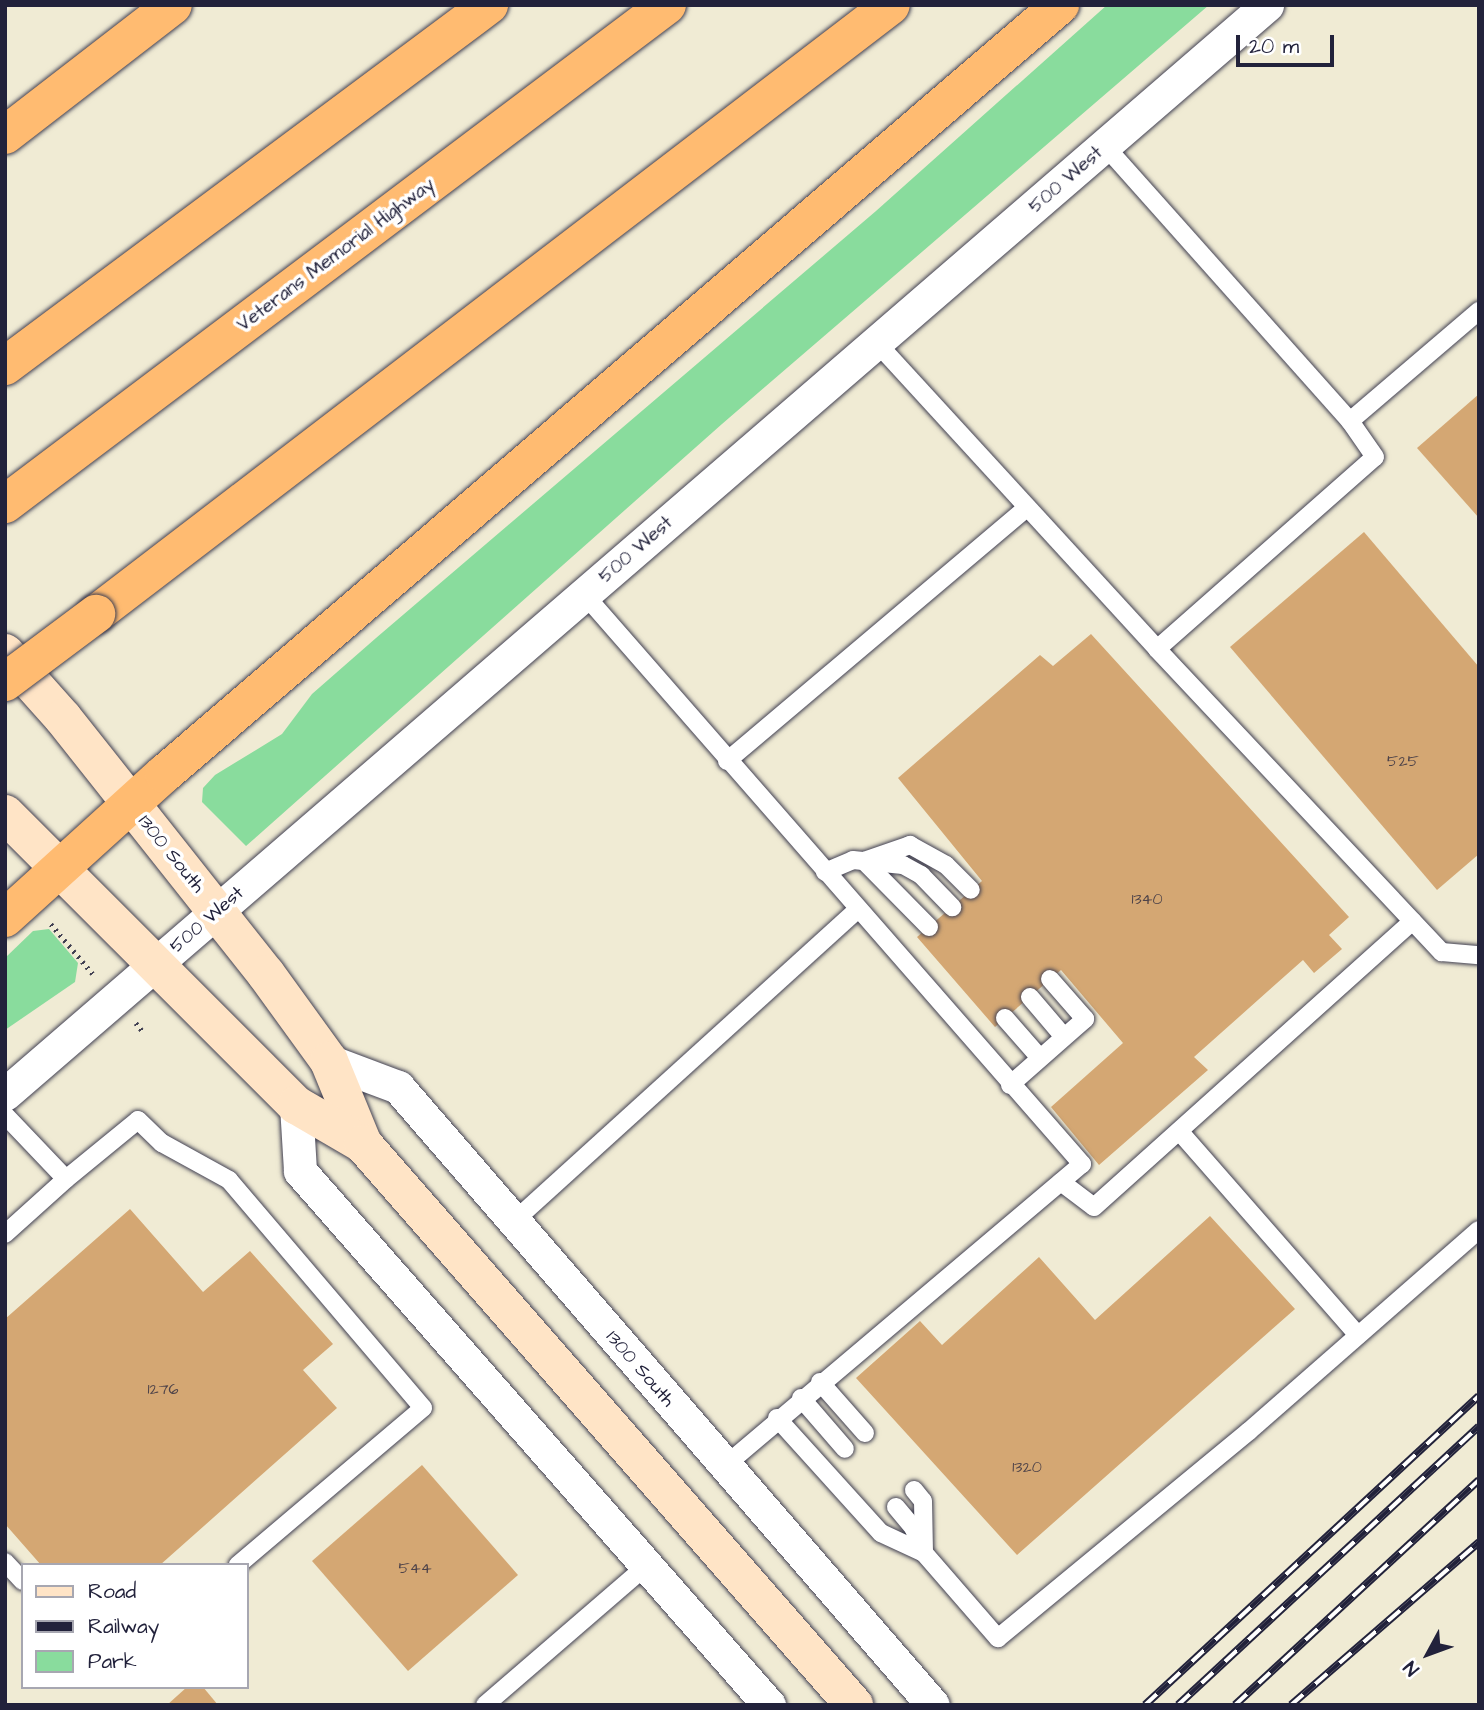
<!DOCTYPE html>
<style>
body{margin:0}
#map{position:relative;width:1484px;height:1710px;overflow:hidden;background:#f0ebd4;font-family:"Architects Daughter",sans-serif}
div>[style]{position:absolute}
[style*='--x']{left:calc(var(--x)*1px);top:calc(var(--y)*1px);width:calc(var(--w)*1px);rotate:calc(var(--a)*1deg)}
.green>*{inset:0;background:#89dc9d}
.building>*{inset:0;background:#d4a773}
.path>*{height:4.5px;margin-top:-2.25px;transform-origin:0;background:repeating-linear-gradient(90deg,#414052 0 2px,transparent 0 7px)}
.roads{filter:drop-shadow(0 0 2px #414052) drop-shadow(0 0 2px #414052)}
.service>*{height:18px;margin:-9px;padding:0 9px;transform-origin:9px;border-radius:9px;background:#fff}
.minor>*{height:33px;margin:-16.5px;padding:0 16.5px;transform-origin:16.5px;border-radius:16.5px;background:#fff}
.secondary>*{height:38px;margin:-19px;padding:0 19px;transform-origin:19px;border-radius:19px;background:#ffe4c6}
.motorway>*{height:38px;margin:-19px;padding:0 19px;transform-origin:19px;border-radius:19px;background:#ffbb71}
.rail>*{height:8px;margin-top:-4px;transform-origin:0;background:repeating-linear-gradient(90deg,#fff 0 16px,#22223b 0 32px);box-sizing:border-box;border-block:2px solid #22223b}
.bridges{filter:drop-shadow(0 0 2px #414052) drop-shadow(0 0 2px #414052)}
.motorway-bridge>*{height:38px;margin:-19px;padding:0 19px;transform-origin:19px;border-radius:19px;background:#ffbb71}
span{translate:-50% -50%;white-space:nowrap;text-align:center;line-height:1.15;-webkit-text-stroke:7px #fff;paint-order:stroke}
.number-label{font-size:16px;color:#4e4349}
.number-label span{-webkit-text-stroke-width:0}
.street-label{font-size:19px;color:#22223b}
.frame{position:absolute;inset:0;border:7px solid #22223b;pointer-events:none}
.legend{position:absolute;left:21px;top:1563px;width:228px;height:126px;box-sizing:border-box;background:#fff;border:2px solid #a7a7b1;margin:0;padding:9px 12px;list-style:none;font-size:21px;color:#22223b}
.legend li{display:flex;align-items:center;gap:14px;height:35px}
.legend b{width:35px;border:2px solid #a7a7b1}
.north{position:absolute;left:1393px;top:1619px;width:70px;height:70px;-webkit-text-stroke:5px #fff;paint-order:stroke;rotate:229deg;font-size:19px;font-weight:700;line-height:28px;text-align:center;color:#22223b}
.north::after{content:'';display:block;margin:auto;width:24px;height:32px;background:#22223b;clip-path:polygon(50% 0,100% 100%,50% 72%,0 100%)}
.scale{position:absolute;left:1236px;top:35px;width:98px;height:32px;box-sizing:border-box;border:4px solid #22223b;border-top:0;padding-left:9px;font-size:21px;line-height:24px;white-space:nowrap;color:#22223b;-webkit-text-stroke:5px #fff;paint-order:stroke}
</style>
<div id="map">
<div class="green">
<i style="clip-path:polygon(1107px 5px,1209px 5px,722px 424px,246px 846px,202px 802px,203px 788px,215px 775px,282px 734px,312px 694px,376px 638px,876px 211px)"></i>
<i style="clip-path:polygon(49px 929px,78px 963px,75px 982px,5px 1030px,5px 958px,33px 931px)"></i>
</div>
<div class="building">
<i style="clip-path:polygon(1479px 394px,1479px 518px,1417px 448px)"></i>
<i style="clip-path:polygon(1364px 532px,1479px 667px,1479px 854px,1437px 890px,1230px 647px)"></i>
<i style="clip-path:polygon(1091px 634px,1349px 917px,1329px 935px,1342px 949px,1314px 973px,1303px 960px,1194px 1057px,1208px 1070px,1099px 1165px,1051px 1107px,1123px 1043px,1061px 970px,995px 1027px,917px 937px,982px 881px,898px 778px,1040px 655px,1053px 666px)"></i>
<i style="clip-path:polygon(130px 1209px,203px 1292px,250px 1251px,333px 1344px,303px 1370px,337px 1408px,160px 1565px,41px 1565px,5px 1524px,5px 1319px)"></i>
<i style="clip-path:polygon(1210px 1216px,1295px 1309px,1017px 1555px,856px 1378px,920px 1321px,942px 1345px,1039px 1257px,1095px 1320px)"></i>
<i style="clip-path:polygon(422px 1465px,518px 1575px,408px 1671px,312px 1561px)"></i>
<i style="clip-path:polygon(187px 1687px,203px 1687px,218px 1705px,167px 1705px)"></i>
</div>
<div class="path">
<i style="--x:51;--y:924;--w:65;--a:50"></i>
<i style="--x:136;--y:1023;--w:13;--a:51"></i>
</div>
<div class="roads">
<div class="service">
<i style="--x:1105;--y:146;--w:368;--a:48.3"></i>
<i style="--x:1350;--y:421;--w:170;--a:-40.5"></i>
<i style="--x:877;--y:343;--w:415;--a:47.5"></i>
<i style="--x:1157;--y:649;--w:290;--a:-41.4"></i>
<i style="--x:1375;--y:457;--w:44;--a:-124.8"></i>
<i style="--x:584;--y:594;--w:757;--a:48.86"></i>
<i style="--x:1082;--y:1164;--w:468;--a:139.8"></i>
<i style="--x:1157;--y:649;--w:416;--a:46.8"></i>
<i style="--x:1442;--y:952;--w:37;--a:5"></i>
<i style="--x:727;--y:761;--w:390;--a:-40.2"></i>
<i style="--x:825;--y:872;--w:30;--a:-23"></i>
<i style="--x:853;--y:860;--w:50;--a:5.7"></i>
<i style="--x:903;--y:865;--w:21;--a:29"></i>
<i style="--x:921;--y:875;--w:45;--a:45.9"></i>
<i style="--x:929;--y:927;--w:93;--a:-134.6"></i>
<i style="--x:864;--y:861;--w:49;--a:-19.2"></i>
<i style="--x:910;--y:845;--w:41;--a:29.1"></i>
<i style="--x:946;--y:865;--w:35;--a:45"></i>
<i style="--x:1030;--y:997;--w:52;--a:49.6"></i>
<i style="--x:1005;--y:1018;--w:53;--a:48.8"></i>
<i style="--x:1010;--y:1085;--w:100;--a:-41.3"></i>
<i style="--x:1085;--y:1019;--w:53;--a:-131.2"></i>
<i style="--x:5;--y:1115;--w:88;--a:46.4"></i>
<i style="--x:66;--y:1179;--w:82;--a:138"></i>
<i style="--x:1180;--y:1132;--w:270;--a:48.8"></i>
<i style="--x:66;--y:1179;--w:93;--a:-39.3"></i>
<i style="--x:138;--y:1120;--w:33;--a:44"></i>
<i style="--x:162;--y:1143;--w:77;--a:28.9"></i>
<i style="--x:229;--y:1180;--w:299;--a:49.6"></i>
<i style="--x:423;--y:1408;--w:243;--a:139.7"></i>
<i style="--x:1061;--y:1182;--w:41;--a:37.1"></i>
<i style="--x:1094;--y:1207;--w:428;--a:-41.9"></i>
<i style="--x:513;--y:1222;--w:466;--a:-42.2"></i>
<i style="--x:820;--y:1382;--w:68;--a:48.6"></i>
<i style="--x:801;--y:1398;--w:67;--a:49.2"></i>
<i style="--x:777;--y:1418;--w:155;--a:47.9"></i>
<i style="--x:881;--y:1533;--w:47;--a:24.9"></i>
<i style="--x:924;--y:1553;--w:113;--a:49"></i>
<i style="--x:998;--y:1638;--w:325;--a:-39.5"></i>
<i style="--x:1249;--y:1431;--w:305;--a:-41.2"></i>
<i style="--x:914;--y:1490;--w:14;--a:51"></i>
<i style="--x:923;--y:1501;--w:52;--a:88.9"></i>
<i style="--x:896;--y:1507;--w:26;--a:50"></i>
<i style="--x:913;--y:1527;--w:22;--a:68"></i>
<i style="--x:5;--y:1562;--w:26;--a:47"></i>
<i style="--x:485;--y:1705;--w:213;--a:-40.8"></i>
</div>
<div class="minor">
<i style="--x:329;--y:1061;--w:74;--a:20.6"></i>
<i style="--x:398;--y:1087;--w:817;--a:49.12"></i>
<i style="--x:5;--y:1094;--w:1667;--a:-40.79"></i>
<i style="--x:296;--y:1105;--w:66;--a:86.5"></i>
<i style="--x:300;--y:1171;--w:711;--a:48.71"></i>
</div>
<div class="secondary">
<i style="--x:5;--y:653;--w:87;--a:48.3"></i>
<i style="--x:63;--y:718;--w:327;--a:51.6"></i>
<i style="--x:266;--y:974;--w:107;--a:54.1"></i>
<i style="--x:329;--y:1061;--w:90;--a:67.7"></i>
<i style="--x:5;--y:814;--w:412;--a:45"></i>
<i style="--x:296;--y:1105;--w:78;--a:30.2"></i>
<i style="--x:363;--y:1144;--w:746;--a:48.81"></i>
</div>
<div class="motorway">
<i style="--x:5;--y:135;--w:212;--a:-37.7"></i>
<i style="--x:5;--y:366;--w:604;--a:-36.72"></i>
<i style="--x:5;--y:504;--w:829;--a:-37.01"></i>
<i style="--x:96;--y:614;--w:1001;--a:-37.45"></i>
<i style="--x:5;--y:918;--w:215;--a:-42.2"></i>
<i style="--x:164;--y:774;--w:1181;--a:-40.64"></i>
</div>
</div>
<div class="rail">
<i style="--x:1145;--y:1705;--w:455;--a:-42.8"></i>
<i style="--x:1178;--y:1705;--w:410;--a:-42.8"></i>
<i style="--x:1235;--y:1705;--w:332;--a:-42.7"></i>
<i style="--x:1291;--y:1705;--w:249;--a:-40.9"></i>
</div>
<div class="bridges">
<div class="motorway-bridge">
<i style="--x:5;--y:682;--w:114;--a:-36.8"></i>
</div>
</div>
<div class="number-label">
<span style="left:1403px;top:761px">525</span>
<span style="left:1147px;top:899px">1340</span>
<span style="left:163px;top:1389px">1276</span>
<span style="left:1027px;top:1467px">1320</span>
<span style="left:415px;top:1568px">544</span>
</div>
<div class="street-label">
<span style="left:1066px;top:180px;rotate:-41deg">500 West</span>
<span style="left:336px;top:255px;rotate:-37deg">Veterans Memorial Highway</span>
<span style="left:636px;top:550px;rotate:-41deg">500 West</span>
<span style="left:171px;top:854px;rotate:51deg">1300 South</span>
<span style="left:207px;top:920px;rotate:-41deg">500 West</span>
<span style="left:640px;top:1369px;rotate:49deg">1300 South</span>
</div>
<div class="frame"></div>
<ul class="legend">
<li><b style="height:9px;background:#ffe4c6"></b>Road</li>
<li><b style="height:9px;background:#22223b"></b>Railway</li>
<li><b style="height:19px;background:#89dc9d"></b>Park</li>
</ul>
<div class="north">N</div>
<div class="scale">20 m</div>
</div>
